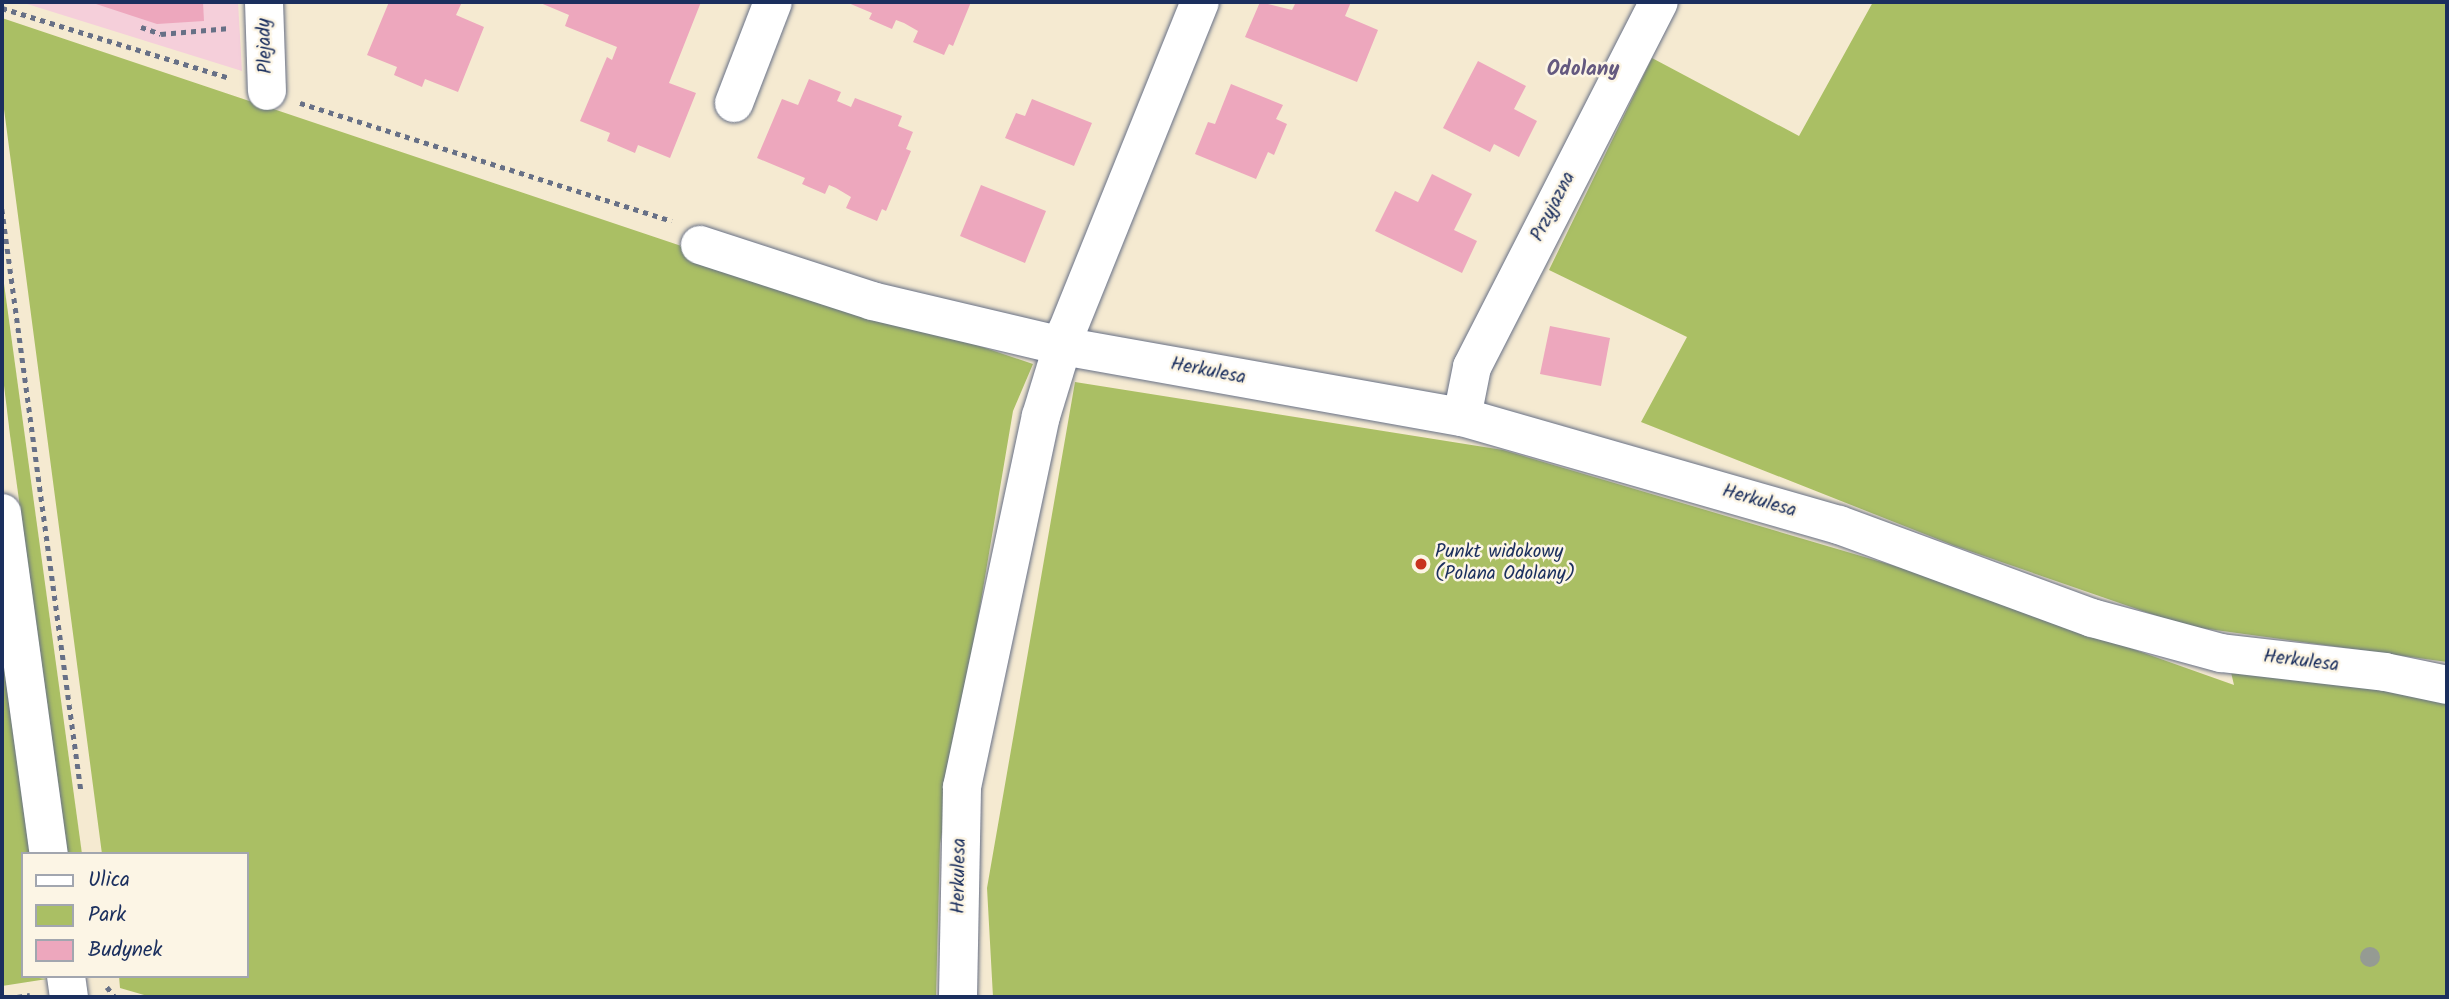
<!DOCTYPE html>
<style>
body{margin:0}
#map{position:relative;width:2449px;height:999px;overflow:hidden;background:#f5ead1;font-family:Kalam,sans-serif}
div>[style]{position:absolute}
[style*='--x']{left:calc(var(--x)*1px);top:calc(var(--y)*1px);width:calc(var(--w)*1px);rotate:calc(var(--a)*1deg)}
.built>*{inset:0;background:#f5cfda}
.green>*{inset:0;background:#aabf64}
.building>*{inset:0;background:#eda7bd}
.path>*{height:4.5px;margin-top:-2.25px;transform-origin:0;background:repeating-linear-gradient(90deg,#677086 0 5px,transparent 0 10px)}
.roads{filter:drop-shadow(0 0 2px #677086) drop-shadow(0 0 2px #677086)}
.minor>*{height:38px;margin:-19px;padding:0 19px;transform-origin:19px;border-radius:19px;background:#fff}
.trees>*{width:20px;height:20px;margin:-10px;border-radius:50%;background:#959b93}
.dots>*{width:19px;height:19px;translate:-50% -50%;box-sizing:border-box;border:4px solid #fcf5e5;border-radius:50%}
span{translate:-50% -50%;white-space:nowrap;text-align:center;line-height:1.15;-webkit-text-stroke:5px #fcf5e5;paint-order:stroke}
.street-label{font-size:19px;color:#1b2f5e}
.poi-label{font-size:19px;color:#1b2f5e}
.left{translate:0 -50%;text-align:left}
.neighbourhood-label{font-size:21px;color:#64597f;font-weight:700}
.frame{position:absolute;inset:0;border:4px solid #1b2f5e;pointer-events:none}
.legend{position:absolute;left:21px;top:852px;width:228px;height:126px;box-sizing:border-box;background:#fcf5e5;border:2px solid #a2a6af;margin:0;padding:9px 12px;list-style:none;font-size:21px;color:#1b2f5e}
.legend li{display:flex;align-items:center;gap:14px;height:35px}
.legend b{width:35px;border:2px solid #a2a6af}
</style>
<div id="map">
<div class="built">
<i style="clip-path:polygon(23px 2px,238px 2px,242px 71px,24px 3px)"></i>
</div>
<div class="green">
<i style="clip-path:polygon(1873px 2px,2447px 2px,2447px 662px,2186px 626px,1955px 546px,1641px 422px,1687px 337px,1549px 270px,1652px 58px,1799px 136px)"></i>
<i style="clip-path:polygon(2px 18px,1033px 364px,1013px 411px,940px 844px,936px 997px,151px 997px,120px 988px,119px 976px,247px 976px,247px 854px,102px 854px,2px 94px)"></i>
<i style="clip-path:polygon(2px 269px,82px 854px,68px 854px,10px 435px,2px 369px)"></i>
<i style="clip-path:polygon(1075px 382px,1503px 450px,1922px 574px,2234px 685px,2230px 668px,2447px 700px,2447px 997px,993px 997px,987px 888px)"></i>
<i style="clip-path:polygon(2px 639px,30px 854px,23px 854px,23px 976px,47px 979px,2px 986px)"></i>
</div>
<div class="building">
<i style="clip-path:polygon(90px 2px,203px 2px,204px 21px,157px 24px)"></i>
<i style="clip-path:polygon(389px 2px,462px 2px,456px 15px,484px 27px,458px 92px,425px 79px,422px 87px,394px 75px,397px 67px,367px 55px)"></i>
<i style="clip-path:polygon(538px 2px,701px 2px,669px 83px,696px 93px,670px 158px,638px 145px,635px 153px,607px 141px,610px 133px,580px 121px,607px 57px,612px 60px,617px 47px,565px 26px,569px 15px)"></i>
<i style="clip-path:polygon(846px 2px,971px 2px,953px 46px,949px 44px,944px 55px,913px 42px,918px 31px,904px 23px,896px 20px,892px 29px,869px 19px,872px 13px)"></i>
<i style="clip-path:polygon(1260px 2px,1292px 10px,1296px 2px,1351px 2px,1345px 16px,1378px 30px,1357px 82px,1245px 37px)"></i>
<i style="clip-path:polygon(1478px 61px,1526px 86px,1514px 109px,1537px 121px,1519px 157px,1494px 144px,1490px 152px,1443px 128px)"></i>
<i style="clip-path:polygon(809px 79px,841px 92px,837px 101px,851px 107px,855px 98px,902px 116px,898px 126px,913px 132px,906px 149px,911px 151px,886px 211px,882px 209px,877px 221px,846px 208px,851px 197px,836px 188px,829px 185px,825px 194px,802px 184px,805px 178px,757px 158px,782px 99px,798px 105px)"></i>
<i style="clip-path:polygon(1231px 84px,1283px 105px,1276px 119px,1287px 124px,1274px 155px,1268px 152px,1256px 179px,1195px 154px,1208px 122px,1215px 124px)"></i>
<i style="clip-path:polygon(1032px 99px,1092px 123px,1074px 166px,1005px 138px,1016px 113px,1025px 116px)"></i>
<i style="clip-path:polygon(1432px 174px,1472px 194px,1454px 230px,1477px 241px,1462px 273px,1375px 231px,1395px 191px,1418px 202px)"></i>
<i style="clip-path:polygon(981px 185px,1046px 211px,1025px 263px,960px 236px)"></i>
<i style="clip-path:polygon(1550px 326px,1610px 338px,1601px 386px,1540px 374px)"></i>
</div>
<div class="path">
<i style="--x:2;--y:8;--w:238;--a:17.1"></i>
<i style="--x:141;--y:27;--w:21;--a:19"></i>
<i style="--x:161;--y:34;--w:69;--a:-5"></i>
<i style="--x:300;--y:103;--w:390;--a:17.6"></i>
<i style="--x:2;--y:209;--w:586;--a:82.26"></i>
<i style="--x:107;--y:987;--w:13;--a:51"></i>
<i style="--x:17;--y:997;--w:13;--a:-9"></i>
</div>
<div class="roads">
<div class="minor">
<i style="--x:264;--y:2;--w:89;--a:88.1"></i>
<i style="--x:734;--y:103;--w:108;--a:-68.9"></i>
<i style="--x:700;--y:245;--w:181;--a:18"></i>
<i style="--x:872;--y:301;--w:195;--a:13.3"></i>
<i style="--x:1062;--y:346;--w:406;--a:10.1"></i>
<i style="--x:1462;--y:417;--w:392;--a:16"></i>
<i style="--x:1839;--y:525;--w:270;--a:20.2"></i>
<i style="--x:2092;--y:618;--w:134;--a:15.2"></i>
<i style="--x:2221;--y:653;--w:165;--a:6.6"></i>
<i style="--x:2385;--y:672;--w:63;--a:11.8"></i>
<i style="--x:1462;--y:417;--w:51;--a:-78.7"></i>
<i style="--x:1472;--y:367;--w:410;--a:-62.9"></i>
<i style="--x:2;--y:513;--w:344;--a:82.2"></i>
<i style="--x:66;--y:976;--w:21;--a:82"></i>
<i style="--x:958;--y:997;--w:210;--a:-88.9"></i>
<i style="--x:962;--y:787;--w:379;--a:-78"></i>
<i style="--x:1041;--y:416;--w:89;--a:-73"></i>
<i style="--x:1067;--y:331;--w:355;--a:-68"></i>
</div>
</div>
<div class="trees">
<i style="left:2370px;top:957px"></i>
</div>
<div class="dots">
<i style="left:1421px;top:564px;background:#c8321e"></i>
</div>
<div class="street-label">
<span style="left:266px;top:46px;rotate:-92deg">Plejady</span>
<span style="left:1554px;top:207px;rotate:-63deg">Przyjazna</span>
<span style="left:1208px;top:372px;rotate:11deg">Herkulesa</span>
<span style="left:1759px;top:502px;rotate:16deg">Herkulesa</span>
<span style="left:2301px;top:662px;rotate:7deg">Herkulesa</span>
<span style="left:960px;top:876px;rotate:-89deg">Herkulesa</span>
</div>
<div class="poi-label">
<span class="left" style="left:1435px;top:564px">Punkt widokowy<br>(Polana Odolany)</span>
</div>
<div class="neighbourhood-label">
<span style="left:1583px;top:70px">Odolany</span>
</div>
<div class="frame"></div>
<ul class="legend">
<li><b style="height:9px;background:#fff"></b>Ulica</li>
<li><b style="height:19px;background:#aabf64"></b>Park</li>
<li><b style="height:19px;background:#eda7bd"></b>Budynek</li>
</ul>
</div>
